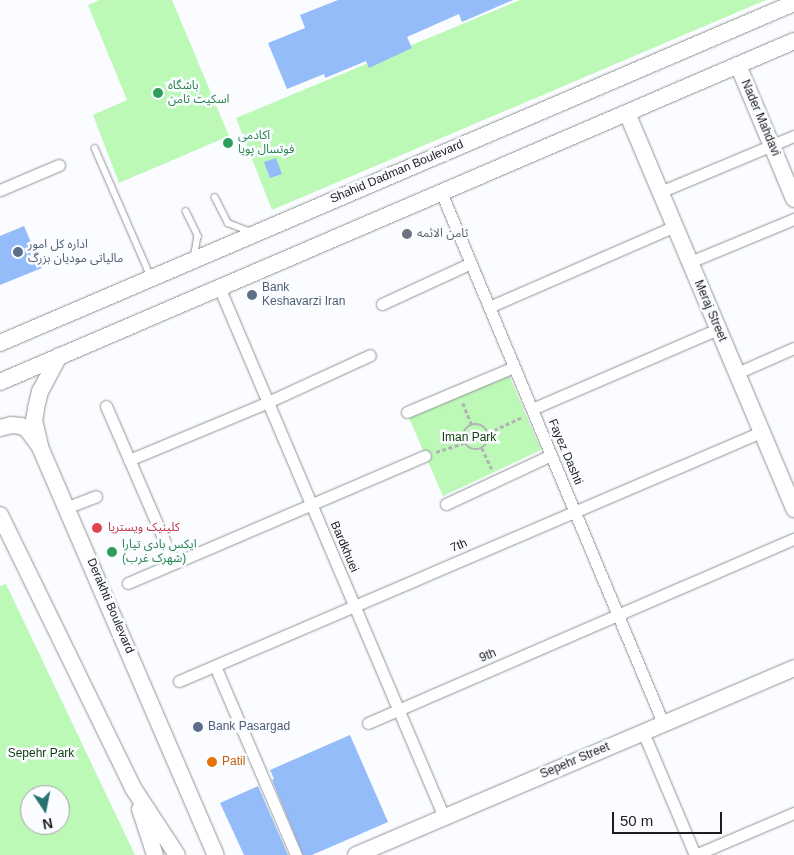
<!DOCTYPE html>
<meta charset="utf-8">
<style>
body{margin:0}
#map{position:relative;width:794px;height:855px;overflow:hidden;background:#fafcff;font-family:Helvetica,"Noto Sans Arabic",sans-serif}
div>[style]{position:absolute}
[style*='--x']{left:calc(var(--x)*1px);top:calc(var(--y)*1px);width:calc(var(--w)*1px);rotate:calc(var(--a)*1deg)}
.green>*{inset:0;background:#bcf8b6}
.building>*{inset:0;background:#94bcf9}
.path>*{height:2.5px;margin-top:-1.25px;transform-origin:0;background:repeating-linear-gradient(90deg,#b1b3b5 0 4px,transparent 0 6.5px)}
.path>.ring{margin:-1.25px;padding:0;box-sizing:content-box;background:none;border:2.5px solid #b1b3b5;border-radius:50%}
.roads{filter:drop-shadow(0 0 1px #909396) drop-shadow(0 0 1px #909396)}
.lane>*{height:5.5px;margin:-2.75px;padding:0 2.75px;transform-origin:2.75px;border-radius:2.75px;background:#fff}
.street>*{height:11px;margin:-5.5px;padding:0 5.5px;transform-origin:5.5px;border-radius:5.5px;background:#fff}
.secondary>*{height:16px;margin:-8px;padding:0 8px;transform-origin:8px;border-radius:8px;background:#fff}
.dots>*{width:14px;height:14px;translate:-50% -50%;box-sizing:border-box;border:2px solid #fafcff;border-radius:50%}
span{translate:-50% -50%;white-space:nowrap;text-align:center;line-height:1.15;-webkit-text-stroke:5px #fafcff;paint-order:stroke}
.leisure-label{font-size:12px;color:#27864d}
.left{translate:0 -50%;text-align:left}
.street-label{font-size:12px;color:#1c1d1e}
.worship-label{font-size:12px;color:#5b616d}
.service-label{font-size:12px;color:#4e5e75}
.park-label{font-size:12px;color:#0e3c0b}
.health-label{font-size:12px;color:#be3a42}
.food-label{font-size:12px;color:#c56008}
.north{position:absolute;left:20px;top:785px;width:50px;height:50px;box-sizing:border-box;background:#fafcff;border:1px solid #a1a3a5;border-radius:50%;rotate:169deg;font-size:14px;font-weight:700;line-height:20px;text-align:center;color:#1c1d1e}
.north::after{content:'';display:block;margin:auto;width:18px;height:22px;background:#277271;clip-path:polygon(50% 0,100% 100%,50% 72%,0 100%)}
.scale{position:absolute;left:612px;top:812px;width:110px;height:22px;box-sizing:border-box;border:2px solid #1c1d1e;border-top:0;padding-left:6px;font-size:15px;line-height:18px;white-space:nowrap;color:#1c1d1e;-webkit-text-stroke:4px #fafcff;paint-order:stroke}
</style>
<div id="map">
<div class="green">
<i style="clip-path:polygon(100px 0,172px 0,229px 136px,119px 183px,93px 115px,127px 100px,88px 5px)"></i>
<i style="clip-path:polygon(520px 0,766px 0,272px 210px,236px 118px)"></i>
<i style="clip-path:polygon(509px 375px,541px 450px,443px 496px,409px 418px)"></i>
<i style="clip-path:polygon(evenodd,6px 584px,135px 855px,0 855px,0 586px,6px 584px,30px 795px,60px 795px,60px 825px,30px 825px,30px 795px)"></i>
</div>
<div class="building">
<i style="clip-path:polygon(338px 0,513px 0,462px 22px,459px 14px,407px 37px,412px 48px,369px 68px,366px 61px,325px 78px,324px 74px,287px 89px,268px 43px,305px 28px,300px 15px)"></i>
<i style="clip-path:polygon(276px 158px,282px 174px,270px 178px,264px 162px)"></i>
<i style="clip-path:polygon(24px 226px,42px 268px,0 285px,0 236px)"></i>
<i style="clip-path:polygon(350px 735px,388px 822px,312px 855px,303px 855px,272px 780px,274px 779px,270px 770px)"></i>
<i style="clip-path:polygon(258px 786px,288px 855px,244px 855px,220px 803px)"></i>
</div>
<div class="path">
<i style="--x:463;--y:403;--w:24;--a:68"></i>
<i class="ring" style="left:463px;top:424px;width:23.5px;height:23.5px"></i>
<i style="--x:488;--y:433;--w:38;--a:-25"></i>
<i style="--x:482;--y:448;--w:23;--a:65"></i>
<i style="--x:436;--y:452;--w:29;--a:-18"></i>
</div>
<div class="roads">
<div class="lane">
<i style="--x:95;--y:148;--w:141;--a:66.5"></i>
<i style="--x:215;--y:197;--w:29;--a:63"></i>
<i style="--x:228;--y:223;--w:26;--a:21"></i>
<i style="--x:186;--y:211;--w:28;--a:64"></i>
<i style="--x:198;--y:236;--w:22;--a:100"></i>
</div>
<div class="street">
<i style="--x:0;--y:190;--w:64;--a:-23"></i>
<i style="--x:441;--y:192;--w:576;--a:67.31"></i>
<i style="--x:660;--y:192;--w:145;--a:-22.7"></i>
<i style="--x:690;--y:262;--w:113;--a:-22.5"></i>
<i style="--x:219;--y:287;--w:576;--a:67"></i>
<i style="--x:382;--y:304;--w:98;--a:-24.7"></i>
<i style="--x:489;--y:307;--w:203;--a:-23.5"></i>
<i style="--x:737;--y:373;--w:62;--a:-23.7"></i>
<i style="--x:106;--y:406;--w:171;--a:66.6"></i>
<i style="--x:532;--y:409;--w:202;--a:-23.3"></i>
<i style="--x:407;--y:412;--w:116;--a:-22.8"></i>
<i style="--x:129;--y:460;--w:151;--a:-22.6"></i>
<i style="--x:268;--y:402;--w:112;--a:-24.7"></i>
<i style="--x:446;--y:504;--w:116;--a:-25"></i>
<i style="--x:68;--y:507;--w:30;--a:-21"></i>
<i style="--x:128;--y:583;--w:323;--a:-23.2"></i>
<i style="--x:215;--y:666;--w:206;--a:66.8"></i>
<i style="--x:179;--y:681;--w:633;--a:-23.16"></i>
<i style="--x:368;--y:723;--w:464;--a:-23.4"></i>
<i style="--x:643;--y:732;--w:134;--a:67.1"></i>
<i style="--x:695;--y:855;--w:108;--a:-23"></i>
</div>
<div class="secondary">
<i style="--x:738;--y:65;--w:145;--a:67.3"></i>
<i style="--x:627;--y:113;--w:430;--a:67.1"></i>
<i style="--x:0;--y:343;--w:864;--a:-23.18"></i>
<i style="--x:59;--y:356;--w:40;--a:118"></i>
<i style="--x:40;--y:391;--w:18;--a:103"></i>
<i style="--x:36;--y:409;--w:11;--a:100"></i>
<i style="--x:34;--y:420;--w:28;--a:77"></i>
<i style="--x:40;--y:447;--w:444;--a:66.7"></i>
<i style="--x:0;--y:382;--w:864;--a:-23.24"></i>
<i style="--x:0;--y:428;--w:11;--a:-15"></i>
<i style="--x:11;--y:425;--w:10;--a:6"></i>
<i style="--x:21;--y:426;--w:7;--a:27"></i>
<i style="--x:27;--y:429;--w:19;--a:54"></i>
<i style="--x:0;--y:515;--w:304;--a:64"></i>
<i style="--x:133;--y:788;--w:80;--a:56.7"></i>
<i style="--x:140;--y:809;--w:48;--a:71.9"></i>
<i style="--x:356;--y:855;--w:476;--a:-23.1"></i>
</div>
</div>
<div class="dots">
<i style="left:158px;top:93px;background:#2e9e5b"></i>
<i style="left:228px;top:143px;background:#2e9e5b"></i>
<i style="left:407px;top:234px;background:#6b7280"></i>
<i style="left:18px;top:252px;background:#5c6f8a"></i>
<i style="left:252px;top:295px;background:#5c6f8a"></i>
<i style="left:97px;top:528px;background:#e0444e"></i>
<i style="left:112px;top:552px;background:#2e9e5b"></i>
<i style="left:198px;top:727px;background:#5c6f8a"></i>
<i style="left:212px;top:762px;background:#e8710a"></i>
</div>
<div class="leisure-label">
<span class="left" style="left:168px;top:93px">باشگاه<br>اسکیت ثامن</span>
<span class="left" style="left:238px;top:143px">آکادمی<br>فوتسال پویا</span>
<span class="left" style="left:122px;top:552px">ایکس بادی تیارا<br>(شهرک غرب)</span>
</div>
<div class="street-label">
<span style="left:760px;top:118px;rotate:67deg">Nader Mahdavi</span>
<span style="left:397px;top:172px;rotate:-23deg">Shahid Dadman Boulevard</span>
<span style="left:710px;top:311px;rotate:67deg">Meraj Street</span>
<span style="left:565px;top:452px;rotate:67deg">Fayez Dashti</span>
<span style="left:459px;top:546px;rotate:-23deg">7th</span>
<span style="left:344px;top:547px;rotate:67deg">Bardkhuei</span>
<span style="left:110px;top:606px;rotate:67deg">Derakhti Boulevard</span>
<span style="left:488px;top:656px;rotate:-23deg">9th</span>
<span style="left:575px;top:761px;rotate:-23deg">Sepehr Street</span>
</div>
<div class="worship-label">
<span class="left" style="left:417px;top:234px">ثامن الائمه</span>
</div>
<div class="service-label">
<span class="left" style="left:28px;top:252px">اداره کل امور<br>مالیاتی مودیان بزرگ</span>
<span class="left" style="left:262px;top:295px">Bank<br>Keshavarzi Iran</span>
<span class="left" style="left:208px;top:727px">Bank Pasargad</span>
</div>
<div class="park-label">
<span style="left:469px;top:438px">Iman Park</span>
<span style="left:41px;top:754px">Sepehr Park</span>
</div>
<div class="health-label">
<span class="left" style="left:108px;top:528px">کلینیک ویستریا</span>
</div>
<div class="food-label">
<span class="left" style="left:222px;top:762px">Patil</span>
</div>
<div class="north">N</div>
<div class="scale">50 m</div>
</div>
